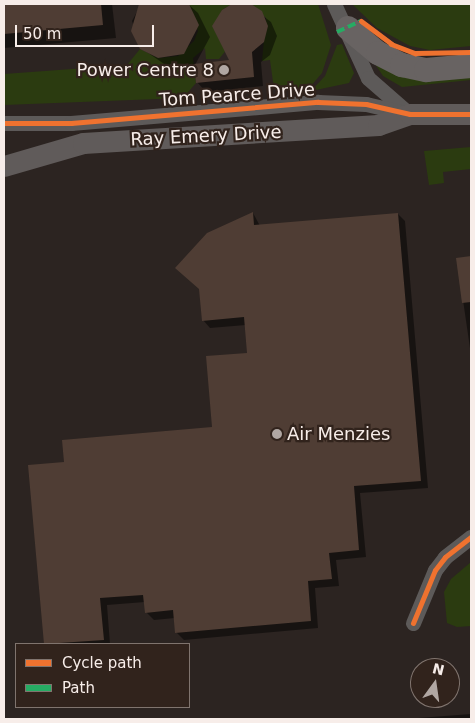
<!DOCTYPE html>
<style>
body{margin:0}
#map{position:relative;width:475px;height:723px;overflow:hidden;background:#2c2421;font-family:"DejaVu Sans",sans-serif}
div>[style]{position:absolute}
[style*='--x']{left:calc(var(--x)*1px);top:calc(var(--y)*1px);width:calc(var(--w)*1px);rotate:calc(var(--a)*1deg)}
.green>*{inset:0;background:#2b3b10}
.shadow>*{inset:0;background:#0007}
.building>*{inset:0;background:#4f3d34}
.street>*{height:15px;margin:-7.5px;padding:0 7.5px;transform-origin:7.5px;border-radius:7.5px;background:#5d5a59}
.secondary>*{height:21px;margin:-10.5px;padding:0 10.5px;transform-origin:10.5px;border-radius:10.5px;background:#605b5a}
.primary>*{height:24px;margin:-12px;padding:0 12px;transform-origin:12px;border-radius:12px;background:#686362}
.quiet>*{height:4px;margin-top:-2px;transform-origin:0;background:repeating-linear-gradient(90deg,#26ab63 0 8px,transparent 0 12px)}
.cycleway>*{height:5px;margin:-2.5px;padding:0 2.5px;transform-origin:2.5px;border-radius:2.5px;background:#ef722f}
.dots>*{width:14px;height:14px;translate:-50% -50%;box-sizing:border-box;border:2px solid #31231c;border-radius:50%}
span{translate:-50% -50%;white-space:nowrap;text-align:center;line-height:1.15;-webkit-text-stroke:4.5px #31231c;paint-order:stroke}
.poi-label{font-size:18px;color:#f7ede9}
.right{translate:-100% -50%;text-align:right}
.left{translate:0 -50%;text-align:left}
.street-label{font-size:18px;color:#f7ede9}
.frame{position:absolute;inset:0;border:5px solid #f7ede9;pointer-events:none}
.legend{position:absolute;left:15px;top:643px;width:175px;height:65px;box-sizing:border-box;background:#31231c;border:1px solid #80746e;margin:0;padding:6px 9px;list-style:none;font-size:15px;color:#f7ede9}
.legend li{display:flex;align-items:center;gap:10px;height:25px}
.legend b{width:25px;border:1px solid #80746e}
.north{position:absolute;left:410px;top:658px;width:50px;height:50px;box-sizing:border-box;background:#31231c;border:1px solid #80746e;border-radius:50%;rotate:14deg;font-size:14px;font-weight:700;line-height:20px;text-align:center;color:#f7ede9}
.north::after{content:'';display:block;margin:auto;width:18px;height:22px;background:#b0a7a3;clip-path:polygon(50% 0,100% 100%,50% 72%,0 100%)}
.scale{position:absolute;left:15px;top:25px;width:139px;height:22px;box-sizing:border-box;border:2px solid #f7ede9;border-top:0;padding-left:6px;font-size:15px;line-height:18px;white-space:nowrap;color:#f7ede9;-webkit-text-stroke:4px #31231c;paint-order:stroke}
</style>
<div id="map">
<div class="green">
<i style="clip-path:polygon(189px 4px,232px 4px,222px 10px,215px 26px,227px 49px,219px 59px,206px 59px,205px 48px,193px 58px,196px 83px,183px 98px,4px 105px,4px 74px,127px 65px,140px 49px,158px 58px,178px 56px,194px 41px,198px 31px)"></i>
<i style="clip-path:polygon(251px 4px,318px 4px,331px 45px,322px 73px,310px 87px,274px 89px,270px 60px,262px 61px,266px 18px)"></i>
<i style="clip-path:polygon(352px 4px,471px 4px,471px 46px,430px 50px,410px 46px,377px 28px)"></i>
<i style="clip-path:polygon(342px 44px,354px 73px,349px 83px,311px 91px,325px 76px,337px 45px)"></i>
<i style="clip-path:polygon(373px 61px,471px 72px,471px 80px,402px 87px,383px 76px)"></i>
<i style="clip-path:polygon(471px 147px,471px 169px,443px 172px,444px 183px,429px 185px,424px 151px)"></i>
<i style="clip-path:polygon(471px 562px,471px 626px,457px 627px,447px 623px,444px 592px,451px 579px)"></i>
</div>
<div class="shadow">
<i style="clip-path:polygon(4px 4px,112px 4px,116px 38px,4px 48px)"></i>
<i style="clip-path:polygon(141px 4px,188px 4px,198px 13px,210px 37px,195px 65px,170px 68px,141px 48px,132px 21px)"></i>
<i style="clip-path:polygon(247px 4px,271px 22px,277px 36px,270px 55px,261px 62px,263px 86px,206px 92px,197px 82px,231px 61px,230px 6px)"></i>
<i style="clip-path:polygon(253px 213px,260px 226px,398px 214px,405px 221px,428px 488px,360px 493px,366px 557px,336px 560px,339px 586px,315px 588px,318px 628px,184px 640px,176px 632px,175px 618px,154px 620px,146px 612px,145px 602px,107px 605px,110px 644px,45px 644px,66px 463px,214px 428px,249px 354px,246px 325px,210px 328px,203px 320px)"></i>
<i style="clip-path:polygon(471px 257px,471px 355px,457px 259px)"></i>
<i style="clip-path:polygon(471px 714px,471px 719px,405px 719px)"></i>
</div>
<div class="building">
<i style="clip-path:polygon(4px 4px,101px 4px,103px 25px,4px 34px)"></i>
<i style="clip-path:polygon(139px 4px,189px 4px,199px 25px,184px 54px,158px 58px,140px 49px,131px 31px)"></i>
<i style="clip-path:polygon(251px 4px,262px 11px,268px 26px,264px 42px,252px 52px,254px 77px,196px 83px,194px 64px,229px 60px,212px 26px,222px 10px,232px 4px)"></i>
<i style="clip-path:polygon(253px 212px,254px 225px,398px 213px,421px 481px,354px 486px,359px 550px,329px 553px,332px 579px,308px 581px,311px 621px,175px 633px,173px 610px,145px 613px,143px 595px,100px 598px,104px 640px,44px 644px,28px 465px,64px 462px,62px 440px,212px 427px,206px 356px,247px 353px,244px 317px,202px 321px,199px 289px,175px 268px,207px 233px)"></i>
<i style="clip-path:polygon(471px 256px,471px 302px,462px 303px,456px 258px)"></i>
</div>
<div class="street">
<i style="--x:334;--y:4;--w:81;--a:65.3"></i>
<i style="--x:368;--y:78;--w:52;--a:41.1"></i>
<i style="--x:4;--y:123;--w:67;--a:0"></i>
<i style="--x:71;--y:123;--w:248;--a:-4.9"></i>
<i style="--x:318;--y:102;--w:48;--a:2.4"></i>
<i style="--x:366;--y:104;--w:44;--a:13.1"></i>
<i style="--x:413;--y:623;--w:57;--a:-67.5"></i>
<i style="--x:435;--y:570;--w:16;--a:-52"></i>
<i style="--x:445;--y:557;--w:33;--a:-38"></i>
</div>
<div class="secondary">
<i style="--x:4;--y:166;--w:82;--a:-16.2"></i>
<i style="--x:83;--y:143;--w:296;--a:-3.5"></i>
<i style="--x:378;--y:125;--w:34;--a:-19"></i>
<i style="--x:410;--y:114;--w:61;--a:0"></i>
</div>
<div class="primary">
<i style="--x:348;--y:28;--w:39;--a:40"></i>
<i style="--x:378;--y:53;--w:27;--a:27"></i>
<i style="--x:402;--y:65;--w:25;--a:12"></i>
<i style="--x:426;--y:70;--w:45;--a:-5.1"></i>
</div>
<div class="quiet">
<i style="--x:337;--y:32;--w:26;--a:-25"></i>
</div>
<div class="cycleway">
<i style="--x:361;--y:21;--w:38;--a:37"></i>
<i style="--x:391;--y:44;--w:26;--a:21"></i>
<i style="--x:415;--y:53;--w:56;--a:-1"></i>
<i style="--x:4;--y:123;--w:67;--a:0"></i>
<i style="--x:71;--y:123;--w:248;--a:-4.9"></i>
<i style="--x:318;--y:102;--w:48;--a:2.4"></i>
<i style="--x:366;--y:104;--w:45;--a:12.8"></i>
<i style="--x:410;--y:114;--w:61;--a:0"></i>
<i style="--x:413;--y:623;--w:57;--a:-67.5"></i>
<i style="--x:435;--y:570;--w:16;--a:-52"></i>
<i style="--x:445;--y:557;--w:33;--a:-38"></i>
</div>
<div class="dots">
<i style="left:224px;top:70px;background:#b0a7a3"></i>
<i style="left:277px;top:434px;background:#b0a7a3"></i>
</div>
<div class="poi-label">
<span class="right" style="left:214px;top:70px">Power Centre 8</span>
<span class="left" style="left:287px;top:434px">Air Menzies</span>
</div>
<div class="street-label">
<span style="left:237px;top:95px;rotate:-4deg">Tom Pearce Drive</span>
<span style="left:206px;top:136px;rotate:-3deg">Ray Emery Drive</span>
</div>
<div class="frame"></div>
<ul class="legend">
<li><b style="height:6px;background:#ef722f"></b>Cycle path</li>
<li><b style="height:6px;background:#26ab63"></b>Path</li>
</ul>
<div class="north">N</div>
<div class="scale">50 m</div>
</div>
